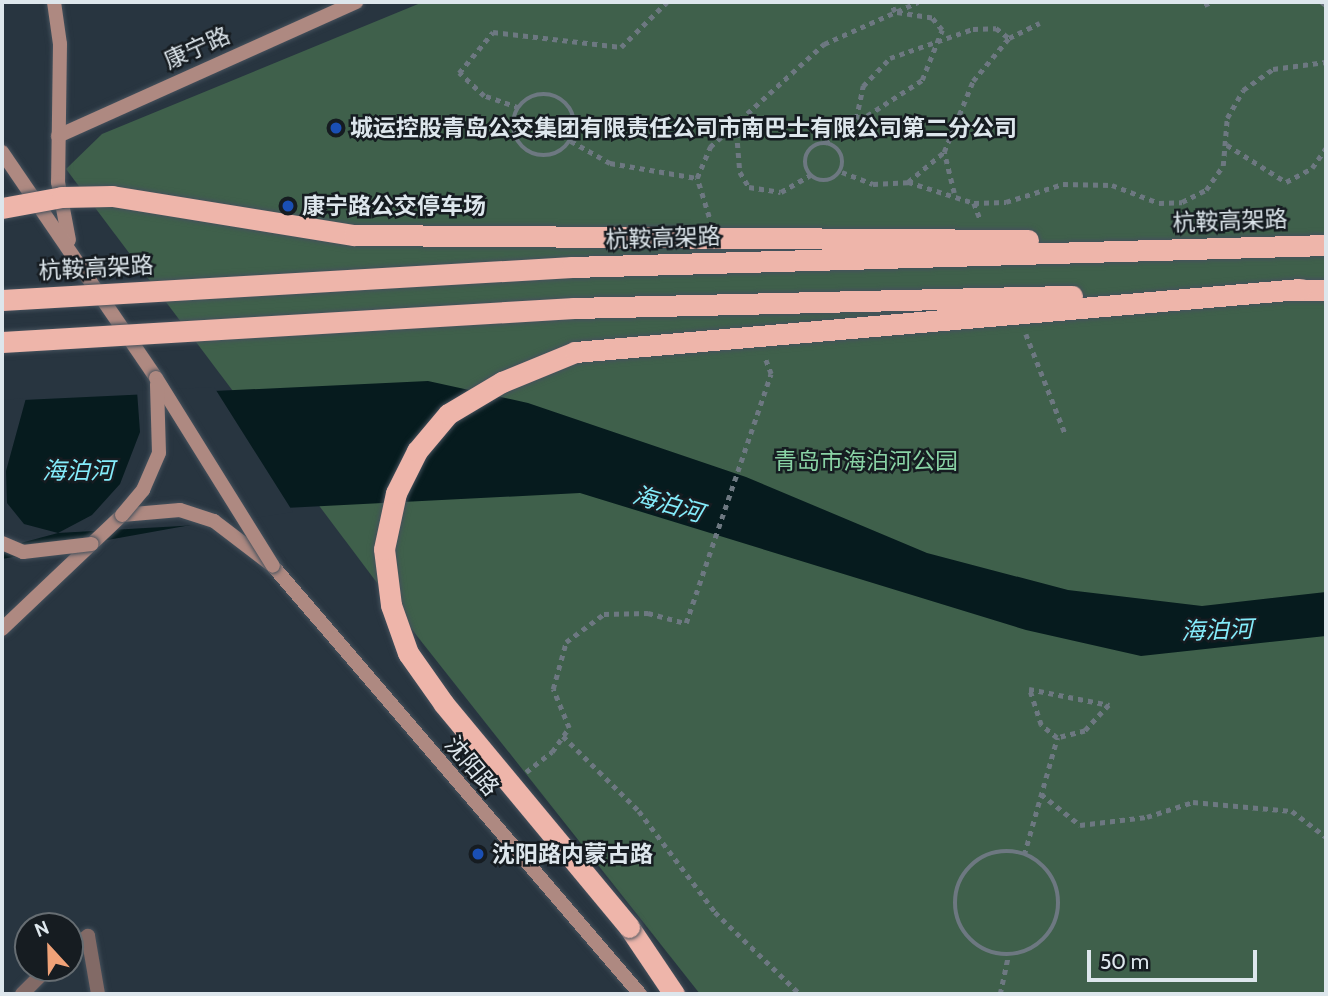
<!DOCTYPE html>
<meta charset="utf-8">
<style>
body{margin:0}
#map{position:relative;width:1328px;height:996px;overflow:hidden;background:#283540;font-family:Cabin,"Noto Sans SC",sans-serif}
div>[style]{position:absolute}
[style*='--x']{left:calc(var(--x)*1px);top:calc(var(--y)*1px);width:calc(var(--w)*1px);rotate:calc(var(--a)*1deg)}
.green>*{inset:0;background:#3f604b}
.water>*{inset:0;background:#061b1e}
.pier>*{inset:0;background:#283540}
.path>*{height:4.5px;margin-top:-2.25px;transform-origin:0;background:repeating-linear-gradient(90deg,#6d7881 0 5px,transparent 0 10px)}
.path>.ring{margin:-2.25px;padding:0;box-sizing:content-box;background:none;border:4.5px solid #6d7881;border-radius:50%}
.roads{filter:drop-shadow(0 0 2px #45515c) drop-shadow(0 0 2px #45515c)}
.street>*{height:14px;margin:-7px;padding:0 7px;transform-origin:7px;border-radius:7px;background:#826a66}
.secondary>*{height:14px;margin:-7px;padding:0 7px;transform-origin:7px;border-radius:7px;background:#ae8981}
.highway>*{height:21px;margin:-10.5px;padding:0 10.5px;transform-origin:10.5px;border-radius:10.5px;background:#eeb5aa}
.bridges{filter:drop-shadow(0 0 2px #45515c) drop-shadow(0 0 2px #45515c)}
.secondary-bridge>*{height:14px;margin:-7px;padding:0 7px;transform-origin:7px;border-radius:7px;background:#ae8981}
.highway-bridge>*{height:21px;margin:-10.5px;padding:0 10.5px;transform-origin:10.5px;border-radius:10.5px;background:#eeb5aa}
.dots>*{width:19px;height:19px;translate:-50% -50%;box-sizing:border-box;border:4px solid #161c21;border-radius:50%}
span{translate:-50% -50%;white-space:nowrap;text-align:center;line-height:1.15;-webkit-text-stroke:5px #161c21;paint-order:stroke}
.street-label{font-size:23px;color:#dde6ec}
.poi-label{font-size:23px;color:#dde6ec;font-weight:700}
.left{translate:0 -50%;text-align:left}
.park-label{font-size:23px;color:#89d3a5}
.water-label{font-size:24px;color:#84ecfb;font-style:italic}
.frame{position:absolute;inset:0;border:4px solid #dde6ec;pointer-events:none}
.north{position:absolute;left:14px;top:912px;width:70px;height:70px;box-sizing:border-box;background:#161c21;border:2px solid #666d72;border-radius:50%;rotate:338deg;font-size:19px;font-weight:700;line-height:28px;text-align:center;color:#dde6ec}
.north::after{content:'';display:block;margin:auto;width:24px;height:32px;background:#f0a278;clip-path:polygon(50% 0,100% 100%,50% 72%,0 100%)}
.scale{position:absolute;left:1087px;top:950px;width:170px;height:32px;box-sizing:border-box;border:4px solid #dde6ec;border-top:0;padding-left:9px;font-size:21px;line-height:24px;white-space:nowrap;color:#dde6ec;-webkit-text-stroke:5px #161c21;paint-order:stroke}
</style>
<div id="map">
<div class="green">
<i style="clip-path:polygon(423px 2px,1326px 2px,1326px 994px,700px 994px,417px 636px,66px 169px,102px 134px)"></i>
</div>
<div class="water">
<i style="clip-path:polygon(428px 381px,528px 403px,746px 477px,927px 553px,1068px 590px,1202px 606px,1326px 592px,1326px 636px,1141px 656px,1026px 630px,580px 493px,285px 508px,2px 559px,2px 401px)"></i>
</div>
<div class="pier">
<i style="clip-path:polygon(214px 387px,293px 512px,216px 524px,58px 533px,2px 548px,2px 400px,26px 398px,6px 471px,7px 503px,24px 524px,58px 533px,92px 515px,120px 484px,140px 432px,137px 391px)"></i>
</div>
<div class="path">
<i style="--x:1322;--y:2;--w:5;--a:37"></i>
<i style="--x:1204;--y:5;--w:8;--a:-23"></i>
<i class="ring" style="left:513px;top:94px;width:57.5px;height:57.5px"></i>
<i style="--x:519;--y:108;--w:37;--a:-161"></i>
<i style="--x:484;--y:96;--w:34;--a:-137"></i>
<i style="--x:459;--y:73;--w:53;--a:-50.3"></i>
<i style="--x:493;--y:32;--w:129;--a:6.7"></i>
<i style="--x:621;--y:47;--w:64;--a:-44.4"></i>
<i style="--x:856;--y:119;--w:34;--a:-78"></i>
<i style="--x:863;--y:86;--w:39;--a:-46"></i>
<i style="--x:890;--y:58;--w:88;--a:-19.3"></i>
<i style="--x:973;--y:29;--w:23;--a:-2"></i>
<i style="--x:996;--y:28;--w:16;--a:38"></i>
<i style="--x:736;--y:123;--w:49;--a:85.3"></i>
<i style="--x:740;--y:172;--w:17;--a:59"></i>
<i style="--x:749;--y:187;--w:32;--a:9"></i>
<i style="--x:781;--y:192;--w:34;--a:-30"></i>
<i style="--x:571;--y:141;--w:45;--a:29.4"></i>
<i style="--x:610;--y:163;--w:88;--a:9.8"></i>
<i class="ring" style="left:805px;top:143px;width:33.5px;height:33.5px"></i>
<i style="--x:825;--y:143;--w:116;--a:-33"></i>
<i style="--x:922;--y:80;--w:54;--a:-68.2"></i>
<i style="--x:942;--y:30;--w:16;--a:-130"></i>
<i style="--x:932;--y:18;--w:37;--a:-171"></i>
<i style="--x:895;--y:12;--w:11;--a:-117"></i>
<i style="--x:1227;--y:145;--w:70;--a:32.1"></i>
<i style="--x:1286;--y:182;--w:30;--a:-28"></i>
<i style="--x:1312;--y:168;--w:24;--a:-55"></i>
<i style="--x:842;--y:172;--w:33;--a:21"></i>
<i style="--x:873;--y:184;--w:35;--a:-3"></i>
<i style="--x:908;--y:182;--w:69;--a:17.7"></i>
<i style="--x:974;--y:203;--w:32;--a:-2"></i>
<i style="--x:1006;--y:202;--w:60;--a:-17.5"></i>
<i style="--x:1063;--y:184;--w:49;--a:1.2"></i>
<i style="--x:1112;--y:185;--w:50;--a:21"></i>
<i style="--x:1159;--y:203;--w:23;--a:-2"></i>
<i style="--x:1182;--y:202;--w:27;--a:-27"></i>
<i style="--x:1206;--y:190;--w:29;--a:-55"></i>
<i style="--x:1223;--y:166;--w:48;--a:-85.2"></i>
<i style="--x:1227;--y:118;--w:32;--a:-60"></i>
<i style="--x:1243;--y:90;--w:37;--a:-35"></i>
<i style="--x:1273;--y:69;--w:53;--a:-7.5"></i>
<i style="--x:908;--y:182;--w:47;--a:-39.8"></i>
<i style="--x:954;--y:193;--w:42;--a:-103.7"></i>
<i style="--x:944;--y:152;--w:77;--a:-67.8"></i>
<i style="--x:973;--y:81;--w:56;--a:-50.1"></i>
<i style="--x:1009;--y:38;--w:34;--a:-26"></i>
<i style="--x:974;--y:203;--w:17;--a:69"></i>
<i style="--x:709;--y:217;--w:41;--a:-107.1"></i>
<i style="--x:697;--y:178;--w:34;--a:-67"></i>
<i style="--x:710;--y:147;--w:154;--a:-42.1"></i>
<i style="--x:824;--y:44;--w:103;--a:-24.1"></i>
<i style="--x:1026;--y:334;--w:106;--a:68.5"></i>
<i style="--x:1029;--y:689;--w:82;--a:11.3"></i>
<i style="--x:1109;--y:705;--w:35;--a:133"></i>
<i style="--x:1085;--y:731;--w:29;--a:166"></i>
<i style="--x:1057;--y:738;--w:21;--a:-141"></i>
<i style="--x:1041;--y:725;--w:38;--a:-108"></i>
<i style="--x:563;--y:736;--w:107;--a:44.6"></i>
<i style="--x:639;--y:811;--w:126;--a:53"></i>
<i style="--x:715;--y:912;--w:118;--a:44"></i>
<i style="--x:526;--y:772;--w:33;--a:-38"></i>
<i style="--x:552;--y:752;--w:29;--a:-55"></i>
<i style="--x:569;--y:728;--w:42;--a:-112.3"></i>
<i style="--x:553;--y:689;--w:49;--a:-74.5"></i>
<i style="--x:566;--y:642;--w:47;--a:-36.4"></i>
<i style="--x:604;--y:614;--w:44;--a:-1.3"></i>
<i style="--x:648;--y:613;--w:39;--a:15"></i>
<i style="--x:686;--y:623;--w:263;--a:-71.2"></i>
<i style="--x:771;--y:374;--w:19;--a:-111"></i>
<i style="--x:1041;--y:794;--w:50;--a:38.5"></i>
<i style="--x:1080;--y:825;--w:67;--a:-6.8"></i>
<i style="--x:1147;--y:817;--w:48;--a:-18.1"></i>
<i style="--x:1193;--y:802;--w:99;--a:5.2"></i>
<i style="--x:1292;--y:811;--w:43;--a:37.4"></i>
<i class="ring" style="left:955px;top:851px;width:99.5px;height:99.5px"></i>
<i style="--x:1024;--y:855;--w:122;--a:-74.2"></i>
<i style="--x:1000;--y:994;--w:39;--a:-78"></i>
</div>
<div class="roads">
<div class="street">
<i style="--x:70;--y:950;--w:23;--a:-38"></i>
<i style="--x:88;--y:936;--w:59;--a:80.2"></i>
<i style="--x:22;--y:994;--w:37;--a:-45"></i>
</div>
<div class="secondary">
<i style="--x:54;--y:2;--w:42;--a:81.9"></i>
<i style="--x:60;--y:44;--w:138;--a:90.8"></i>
<i style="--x:58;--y:182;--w:59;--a:79.3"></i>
<i style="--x:58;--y:136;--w:327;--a:-24.2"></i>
<i style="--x:2;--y:152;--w:273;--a:55.7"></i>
<i style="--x:2;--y:629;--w:166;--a:-43.5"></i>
<i style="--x:122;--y:515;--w:58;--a:-4.9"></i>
<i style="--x:180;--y:510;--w:36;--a:18"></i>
<i style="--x:214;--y:521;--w:74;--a:37.3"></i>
<i style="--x:273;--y:566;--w:564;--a:49.39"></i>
</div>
<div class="highway">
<i style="--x:629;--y:927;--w:81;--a:56.1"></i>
</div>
</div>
<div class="bridges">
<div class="secondary-bridge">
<i style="--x:156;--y:378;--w:221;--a:58.1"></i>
<i style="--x:122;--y:515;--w:33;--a:-50"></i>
<i style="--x:143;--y:490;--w:40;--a:-66.6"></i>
<i style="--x:159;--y:453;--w:68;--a:-91.7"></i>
<i style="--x:2;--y:543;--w:23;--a:23"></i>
<i style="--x:23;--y:552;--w:69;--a:-6.6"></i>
</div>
<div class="highway-bridge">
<i style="--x:2;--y:208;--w:61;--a:-10.4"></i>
<i style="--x:62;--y:197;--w:50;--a:-1.1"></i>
<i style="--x:112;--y:196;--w:245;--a:9.2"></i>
<i style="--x:354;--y:235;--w:674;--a:0.43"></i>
<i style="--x:1286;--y:290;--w:40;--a:0"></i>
<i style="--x:2;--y:300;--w:571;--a:-3.31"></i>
<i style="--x:572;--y:267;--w:754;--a:-1.67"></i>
<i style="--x:2;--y:342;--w:573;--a:-3.4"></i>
<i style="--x:574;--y:308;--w:498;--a:-1.4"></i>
<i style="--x:629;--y:927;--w:290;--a:-129.7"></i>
<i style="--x:444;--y:704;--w:62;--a:-125.2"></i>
<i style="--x:408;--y:653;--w:51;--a:-109.5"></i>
<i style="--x:391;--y:605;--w:56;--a:-97.1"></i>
<i style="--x:384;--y:549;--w:57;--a:-77.9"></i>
<i style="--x:396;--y:493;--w:47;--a:-63.4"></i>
<i style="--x:417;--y:451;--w:48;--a:-50"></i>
<i style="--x:448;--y:414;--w:63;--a:-30.7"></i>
<i style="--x:502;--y:382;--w:79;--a:-22.3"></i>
<i style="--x:575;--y:352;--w:728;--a:-4.97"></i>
</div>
</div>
<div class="dots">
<i style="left:336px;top:128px;background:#1a4fb4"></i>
<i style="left:288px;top:206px;background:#1a4fb4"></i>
<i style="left:478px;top:854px;background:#1a4fb4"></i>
</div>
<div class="street-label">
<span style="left:197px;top:48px;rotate:-24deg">康宁路</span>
<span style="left:1230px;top:221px;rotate:-2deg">杭鞍高架路</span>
<span style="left:663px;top:238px;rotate:-2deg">杭鞍高架路</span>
<span style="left:96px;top:268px;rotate:-3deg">杭鞍高架路</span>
<span style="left:472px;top:766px;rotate:50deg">沈阳路</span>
</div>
<div class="poi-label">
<span class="left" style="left:350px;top:128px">城运控股青岛公交集团有限责任公司市南巴士有限公司第二分公司</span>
<span class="left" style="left:302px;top:206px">康宁路公交停车场</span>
<span class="left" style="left:492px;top:854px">沈阳路内蒙古路</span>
</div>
<div class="park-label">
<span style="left:866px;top:461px">青岛市海泊河公园</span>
</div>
<div class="water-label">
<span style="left:78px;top:471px">海泊河</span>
<span style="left:668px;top:504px;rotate:16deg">海泊河</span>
<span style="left:1217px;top:630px;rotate:-2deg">海泊河</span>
</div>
<div class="frame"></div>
<div class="north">N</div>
<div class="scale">50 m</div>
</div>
